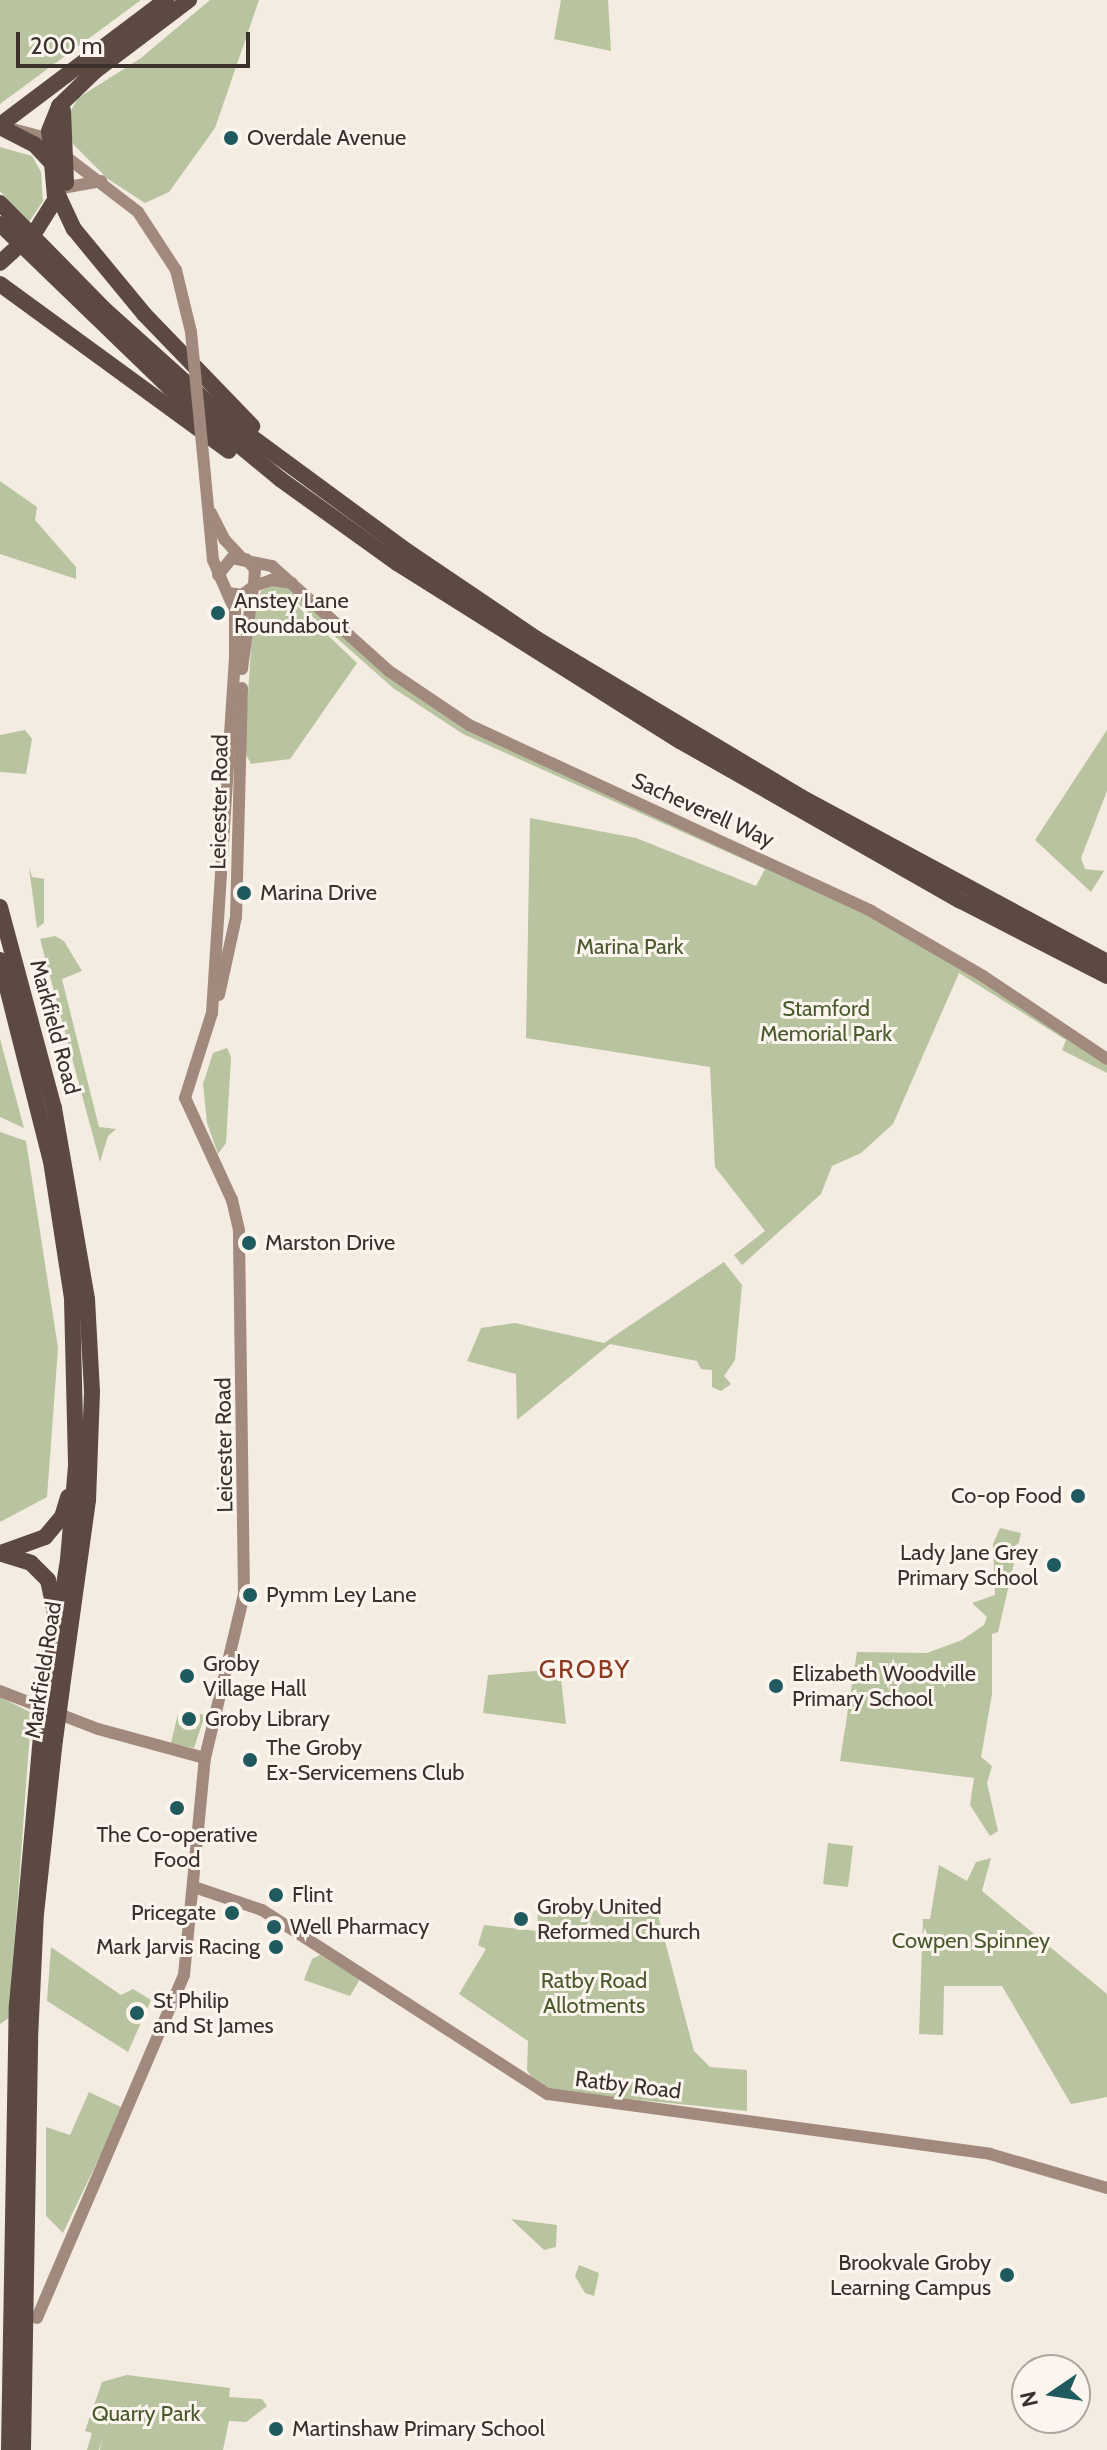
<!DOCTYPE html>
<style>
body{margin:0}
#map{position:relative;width:1107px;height:2450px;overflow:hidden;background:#f4ebe1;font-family:Cabin,sans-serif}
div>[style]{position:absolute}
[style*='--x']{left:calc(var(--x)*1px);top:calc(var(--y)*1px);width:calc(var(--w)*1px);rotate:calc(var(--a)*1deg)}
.green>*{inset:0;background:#b8c4a0}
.secondary>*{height:12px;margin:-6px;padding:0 6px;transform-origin:6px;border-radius:6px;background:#a18a7d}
.highway>*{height:16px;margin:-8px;padding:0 8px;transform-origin:8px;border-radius:8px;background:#5c4a42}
.secondary-bridge>*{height:12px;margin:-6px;padding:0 6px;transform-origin:6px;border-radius:6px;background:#a18a7d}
.highway-bridge>*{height:16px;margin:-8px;padding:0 8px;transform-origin:8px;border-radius:8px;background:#5c4a42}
.dots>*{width:22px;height:22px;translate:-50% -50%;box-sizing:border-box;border:4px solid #fbf5ee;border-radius:50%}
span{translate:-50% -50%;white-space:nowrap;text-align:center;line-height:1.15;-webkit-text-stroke:6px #fbf5ee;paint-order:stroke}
.poi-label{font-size:22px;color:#3b302b}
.left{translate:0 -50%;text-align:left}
.right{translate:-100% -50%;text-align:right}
.street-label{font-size:22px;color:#3b302b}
.park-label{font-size:22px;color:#4a5a2e}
.quarter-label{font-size:26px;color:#8c3b22;letter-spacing:2px}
.north{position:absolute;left:1011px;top:2354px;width:80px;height:80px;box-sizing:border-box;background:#fbf5ee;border:2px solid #aea6a0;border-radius:50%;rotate:257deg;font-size:22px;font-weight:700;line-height:32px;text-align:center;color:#3b302b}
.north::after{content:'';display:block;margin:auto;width:28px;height:36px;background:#1f5a5e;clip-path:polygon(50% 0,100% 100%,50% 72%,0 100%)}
.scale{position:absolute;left:16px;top:32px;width:234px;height:36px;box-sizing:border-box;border:4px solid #3b302b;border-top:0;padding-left:10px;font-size:24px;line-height:28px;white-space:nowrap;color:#3b302b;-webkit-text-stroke:6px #fbf5ee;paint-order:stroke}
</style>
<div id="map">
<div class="green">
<i style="clip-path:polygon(0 0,141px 0,0 104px)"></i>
<i style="clip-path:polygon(210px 0,259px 0,215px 128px,169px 192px,145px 203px,108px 179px,73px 144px,67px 118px,78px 98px,141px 58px)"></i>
<i style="clip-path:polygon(561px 0,608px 0,611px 51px,554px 39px)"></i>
<i style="clip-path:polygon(0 147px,32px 156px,41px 172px,43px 201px,29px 222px,0 191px)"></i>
<i style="clip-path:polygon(0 481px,37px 507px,35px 520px,76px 567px,76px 579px,0 554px)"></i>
<i style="clip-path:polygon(273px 584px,290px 588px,386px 674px,465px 728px,869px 915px,980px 980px,1107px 1065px,1107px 1073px,1062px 1050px,1066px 1040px,959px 973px,893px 1124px,861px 1153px,832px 1166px,821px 1194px,742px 1265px,734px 1255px,765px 1231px,715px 1167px,710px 1067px,526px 1038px,530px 818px,636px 838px,756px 886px,765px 869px,463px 734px,393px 688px,295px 601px,278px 601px,296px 605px,357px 663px,290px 759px,251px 764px,244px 751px,253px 620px,261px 591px)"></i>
<i style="clip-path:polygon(25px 730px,32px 739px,26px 774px,0 772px,0 735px)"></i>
<i style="clip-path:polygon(1107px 730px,1107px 791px,1081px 858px,1085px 869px,1104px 871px,1091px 892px,1035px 840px)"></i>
<i style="clip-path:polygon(29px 867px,32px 877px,44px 879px,44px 923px,37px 928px)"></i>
<i style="clip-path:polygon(55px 936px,64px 941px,82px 971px,62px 979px,99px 1127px,116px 1129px,108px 1136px,100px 1162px,40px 939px)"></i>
<i style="clip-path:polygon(0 1039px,24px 1128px,0 1117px)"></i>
<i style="clip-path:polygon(227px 1048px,231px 1057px,226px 1143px,218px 1154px,207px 1123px,203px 1084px,213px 1053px)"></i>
<i style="clip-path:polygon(0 1132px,26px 1141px,58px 1348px,47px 1497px,0 1522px)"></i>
<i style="clip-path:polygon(724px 1262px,742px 1285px,735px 1360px,724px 1376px,731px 1384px,721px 1391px,712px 1387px,712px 1370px,701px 1369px,697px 1361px,610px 1344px,517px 1420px,516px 1374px,467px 1361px,481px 1328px,515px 1323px,604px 1343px)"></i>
<i style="clip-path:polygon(1000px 1528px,1021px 1533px,998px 1632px,992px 1634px,992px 1694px,981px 1757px,992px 1766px,987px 1783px,998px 1831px,990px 1836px,970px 1805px,974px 1778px,840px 1761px,857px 1652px,927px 1653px,962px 1640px,984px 1625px,987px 1617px,972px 1603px,995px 1595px,993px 1544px)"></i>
<i style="clip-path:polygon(560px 1669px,566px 1724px,483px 1713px,488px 1675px)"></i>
<i style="clip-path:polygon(0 1697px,30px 1712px,30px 1731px,9px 2018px,0 2024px)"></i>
<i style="clip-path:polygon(178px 1714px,179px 1725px,196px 1729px,200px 1714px,205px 1715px,194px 1748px,171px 1743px)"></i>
<i style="clip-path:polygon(828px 1843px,853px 1846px,848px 1887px,823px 1884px)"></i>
<i style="clip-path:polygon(991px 1858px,982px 1891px,1107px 1994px,1107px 2097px,1071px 2104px,1002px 1986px,944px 1986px,943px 2035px,919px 2034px,923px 1919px,930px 1919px,939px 1865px,967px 1881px,976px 1862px)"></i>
<i style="clip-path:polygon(538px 1910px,657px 1911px,694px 2051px,710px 2067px,747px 2070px,747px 2111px,581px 2094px,551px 2089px,532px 2078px,527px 2070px,528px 2041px,459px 1994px,486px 1949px,478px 1945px,484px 1925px,537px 1931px)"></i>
<i style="clip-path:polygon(51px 1947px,121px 1995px,133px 1989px,151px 2000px,128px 2052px,47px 2001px)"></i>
<i style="clip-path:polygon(320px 1955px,360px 1979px,350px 1996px,304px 1980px,312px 1959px)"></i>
<i style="clip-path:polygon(89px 2092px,123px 2108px,63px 2233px,46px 2216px,46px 2127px,70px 2135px)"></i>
<i style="clip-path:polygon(511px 2219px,557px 2225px,556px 2247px,544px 2250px)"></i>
<i style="clip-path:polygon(579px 2265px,599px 2273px,594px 2296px,585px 2293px,575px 2276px)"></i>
<i style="clip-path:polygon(127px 2375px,230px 2388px,229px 2397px,262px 2399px,267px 2406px,246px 2422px,229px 2421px,223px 2450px,100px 2450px,103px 2437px,99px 2450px,87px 2450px,92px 2433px,85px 2431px,102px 2382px)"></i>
</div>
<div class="secondary">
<i style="--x:5;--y:127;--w:35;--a:15"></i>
<i style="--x:39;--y:136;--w:125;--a:37.5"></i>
<i style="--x:138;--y:212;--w:69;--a:56.8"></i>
<i style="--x:176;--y:270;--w:64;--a:76.4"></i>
<i style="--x:62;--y:188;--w:40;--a:-10"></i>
<i style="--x:211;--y:513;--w:30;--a:63"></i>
<i style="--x:225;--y:540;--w:25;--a:47"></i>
<i style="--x:218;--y:575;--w:22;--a:-51"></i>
<i style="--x:232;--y:558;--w:41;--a:11.3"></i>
<i style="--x:272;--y:566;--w:157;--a:41.9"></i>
<i style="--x:389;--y:671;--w:97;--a:34"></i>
<i style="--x:469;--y:725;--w:443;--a:24.8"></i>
<i style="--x:871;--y:911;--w:129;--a:30.1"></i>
<i style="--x:983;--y:976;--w:149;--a:33.8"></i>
<i style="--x:254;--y:586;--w:18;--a:-19"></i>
<i style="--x:271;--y:580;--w:21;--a:8"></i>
<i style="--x:228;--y:593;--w:14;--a:8"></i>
<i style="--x:242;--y:595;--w:15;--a:-37"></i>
<i style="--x:254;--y:586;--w:17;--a:-87"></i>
<i style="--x:255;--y:569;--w:13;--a:-132"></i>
<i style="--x:242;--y:669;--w:82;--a:-82.3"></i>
<i style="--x:219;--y:995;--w:80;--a:-77.7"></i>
<i style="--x:236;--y:917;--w:229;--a:-88.5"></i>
<i style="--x:0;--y:1691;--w:105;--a:21.2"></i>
<i style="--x:98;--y:1729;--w:111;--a:15.2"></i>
<i style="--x:194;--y:1887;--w:72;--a:18.7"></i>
<i style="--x:262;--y:1910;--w:340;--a:32.8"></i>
<i style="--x:548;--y:2094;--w:446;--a:7.7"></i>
<i style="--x:990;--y:2154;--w:122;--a:16.2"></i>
<i style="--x:37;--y:2318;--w:373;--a:-66.8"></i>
<i style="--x:184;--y:1975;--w:218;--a:-84.5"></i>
<i style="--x:205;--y:1758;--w:169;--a:-76.6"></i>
<i style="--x:244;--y:1594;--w:364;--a:-90.8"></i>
<i style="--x:239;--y:1230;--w:31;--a:-103"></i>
<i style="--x:232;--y:1200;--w:112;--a:-114.7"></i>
<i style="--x:185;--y:1098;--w:89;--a:-72.4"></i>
<i style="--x:212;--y:1013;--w:356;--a:-86.3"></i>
<i style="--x:235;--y:658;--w:47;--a:-90"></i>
<i style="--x:235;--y:611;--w:56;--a:-113.3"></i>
<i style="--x:213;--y:560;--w:84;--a:-95.4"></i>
</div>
<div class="highway">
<i style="--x:63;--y:111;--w:72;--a:87.6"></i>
<i style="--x:0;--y:125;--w:208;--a:-37"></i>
<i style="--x:0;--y:127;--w:38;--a:27"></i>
<i style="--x:34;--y:144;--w:26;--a:47"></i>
<i style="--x:52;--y:163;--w:37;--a:85"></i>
<i style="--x:55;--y:200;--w:34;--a:122"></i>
<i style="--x:52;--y:163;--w:32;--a:-95"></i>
<i style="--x:49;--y:131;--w:27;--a:-68"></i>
<i style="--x:59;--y:106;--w:50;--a:-44.2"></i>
<i style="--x:95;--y:71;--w:118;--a:-37.1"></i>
<i style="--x:57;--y:193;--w:40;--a:65"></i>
<i style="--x:74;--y:229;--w:110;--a:50.5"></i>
<i style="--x:144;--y:314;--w:156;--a:46"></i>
<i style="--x:0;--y:203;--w:148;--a:45.5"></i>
<i style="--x:104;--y:309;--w:160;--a:42"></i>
<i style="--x:223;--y:416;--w:228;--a:36.3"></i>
<i style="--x:407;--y:551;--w:157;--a:34.1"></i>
<i style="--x:537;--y:639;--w:308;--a:30.9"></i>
<i style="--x:801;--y:797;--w:348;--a:28.3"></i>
<i style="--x:0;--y:224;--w:236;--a:44"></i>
<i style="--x:170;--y:388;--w:143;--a:39.6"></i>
<i style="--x:280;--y:479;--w:144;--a:35.7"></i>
<i style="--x:397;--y:563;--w:334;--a:32.2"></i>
<i style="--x:680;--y:741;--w:323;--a:29.7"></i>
<i style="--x:961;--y:901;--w:164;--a:27.2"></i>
<i style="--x:0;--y:263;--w:16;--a:-43"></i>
<i style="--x:0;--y:284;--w:283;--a:36.1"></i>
<i style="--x:0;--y:907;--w:208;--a:75"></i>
<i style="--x:54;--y:1108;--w:194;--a:80.2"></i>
<i style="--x:87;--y:1299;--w:93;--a:86.9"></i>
<i style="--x:92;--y:1392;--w:108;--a:92.1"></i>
<i style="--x:88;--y:1500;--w:190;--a:97.9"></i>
<i style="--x:0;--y:960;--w:207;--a:75.8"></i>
<i style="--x:51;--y:1161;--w:140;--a:81.3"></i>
<i style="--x:72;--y:1299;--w:167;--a:88.6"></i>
<i style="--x:76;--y:1466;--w:94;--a:94.9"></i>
<i style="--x:68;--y:1560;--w:126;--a:99.2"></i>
<i style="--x:1;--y:1553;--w:47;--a:-20"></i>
<i style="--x:45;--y:1537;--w:26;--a:-50"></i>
<i style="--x:62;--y:1517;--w:21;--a:-73"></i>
<i style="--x:2;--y:1554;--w:30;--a:17"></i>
<i style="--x:31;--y:1563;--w:24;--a:45"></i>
<i style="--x:48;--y:1580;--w:34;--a:78"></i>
<i style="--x:9;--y:2450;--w:445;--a:-89"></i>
<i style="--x:17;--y:2005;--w:269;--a:-84.9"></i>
<i style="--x:23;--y:2450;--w:411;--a:-89"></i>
<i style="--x:30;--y:2039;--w:125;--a:-87.3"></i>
<i style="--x:36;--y:1914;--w:175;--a:-83.8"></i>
</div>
<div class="secondary-bridge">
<i style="--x:191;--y:332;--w:145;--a:84.4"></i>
</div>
<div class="highway-bridge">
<i style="--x:12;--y:252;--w:34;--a:-43"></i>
<i style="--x:41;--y:1737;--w:53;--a:-82.5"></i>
<i style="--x:55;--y:1740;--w:52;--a:-82.3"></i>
</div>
<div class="dots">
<i style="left:231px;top:138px;background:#1f5a5e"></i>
<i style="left:218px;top:613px;background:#1f5a5e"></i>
<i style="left:244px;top:893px;background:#1f5a5e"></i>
<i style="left:249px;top:1243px;background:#1f5a5e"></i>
<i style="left:1078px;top:1496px;background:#1f5a5e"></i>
<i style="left:1054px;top:1565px;background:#1f5a5e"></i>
<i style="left:250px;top:1595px;background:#1f5a5e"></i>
<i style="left:187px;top:1676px;background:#1f5a5e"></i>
<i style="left:776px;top:1686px;background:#1f5a5e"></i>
<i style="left:189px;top:1719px;background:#1f5a5e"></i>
<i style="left:250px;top:1760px;background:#1f5a5e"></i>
<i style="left:177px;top:1808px;background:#1f5a5e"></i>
<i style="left:276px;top:1895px;background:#1f5a5e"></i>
<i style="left:232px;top:1913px;background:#1f5a5e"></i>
<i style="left:521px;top:1919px;background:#1f5a5e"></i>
<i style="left:274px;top:1927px;background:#1f5a5e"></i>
<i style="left:276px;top:1947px;background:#1f5a5e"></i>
<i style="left:137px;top:2013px;background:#1f5a5e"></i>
<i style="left:1007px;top:2275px;background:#1f5a5e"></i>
<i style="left:276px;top:2429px;background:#1f5a5e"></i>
</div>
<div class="poi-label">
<span class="left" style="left:247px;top:138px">Overdale Avenue</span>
<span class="left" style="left:234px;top:613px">Anstey Lane<br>Roundabout</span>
<span class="left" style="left:260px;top:893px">Marina Drive</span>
<span class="left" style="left:265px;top:1243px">Marston Drive</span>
<span class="right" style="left:1062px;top:1496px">Co-op Food</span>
<span class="right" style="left:1038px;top:1565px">Lady Jane Grey<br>Primary School</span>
<span class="left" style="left:266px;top:1595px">Pymm Ley Lane</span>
<span class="left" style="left:203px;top:1676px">Groby<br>Village Hall</span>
<span class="left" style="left:792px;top:1686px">Elizabeth Woodville<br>Primary School</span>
<span class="left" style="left:205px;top:1719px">Groby Library</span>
<span class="left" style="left:266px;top:1760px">The Groby<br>Ex-Servicemens Club</span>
<span style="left:177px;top:1847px">The Co-operative<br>Food</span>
<span class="left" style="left:292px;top:1895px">Flint</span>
<span class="left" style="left:537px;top:1919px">Groby United<br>Reformed Church</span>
<span class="right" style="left:216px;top:1913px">Pricegate</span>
<span class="left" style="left:290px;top:1927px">Well Pharmacy</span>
<span class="right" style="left:260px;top:1947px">Mark Jarvis Racing</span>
<span class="left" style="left:153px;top:2013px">St Philip<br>and St James</span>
<span class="right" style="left:991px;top:2275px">Brookvale Groby<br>Learning Campus</span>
<span class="left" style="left:292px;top:2429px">Martinshaw Primary School</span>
</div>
<div class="street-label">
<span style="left:219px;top:802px;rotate:-89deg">Leicester Road</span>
<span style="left:703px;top:810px;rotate:24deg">Sacheverell Way</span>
<span style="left:55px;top:1027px;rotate:75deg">Markfield Road</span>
<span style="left:224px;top:1445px;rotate:-91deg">Leicester Road</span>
<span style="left:43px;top:1670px;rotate:-81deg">Markfield Road</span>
<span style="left:628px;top:2085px;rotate:7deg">Ratby Road</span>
</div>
<div class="park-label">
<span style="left:630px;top:947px">Marina Park</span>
<span style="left:826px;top:1021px">Stamford<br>Memorial Park</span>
<span style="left:971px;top:1941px">Cowpen Spinney</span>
<span style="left:594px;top:1993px">Ratby Road<br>Allotments</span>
<span style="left:146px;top:2414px">Quarry Park</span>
</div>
<div class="quarter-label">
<span style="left:585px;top:1670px">GROBY</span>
</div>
<div class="north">N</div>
<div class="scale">200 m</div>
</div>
